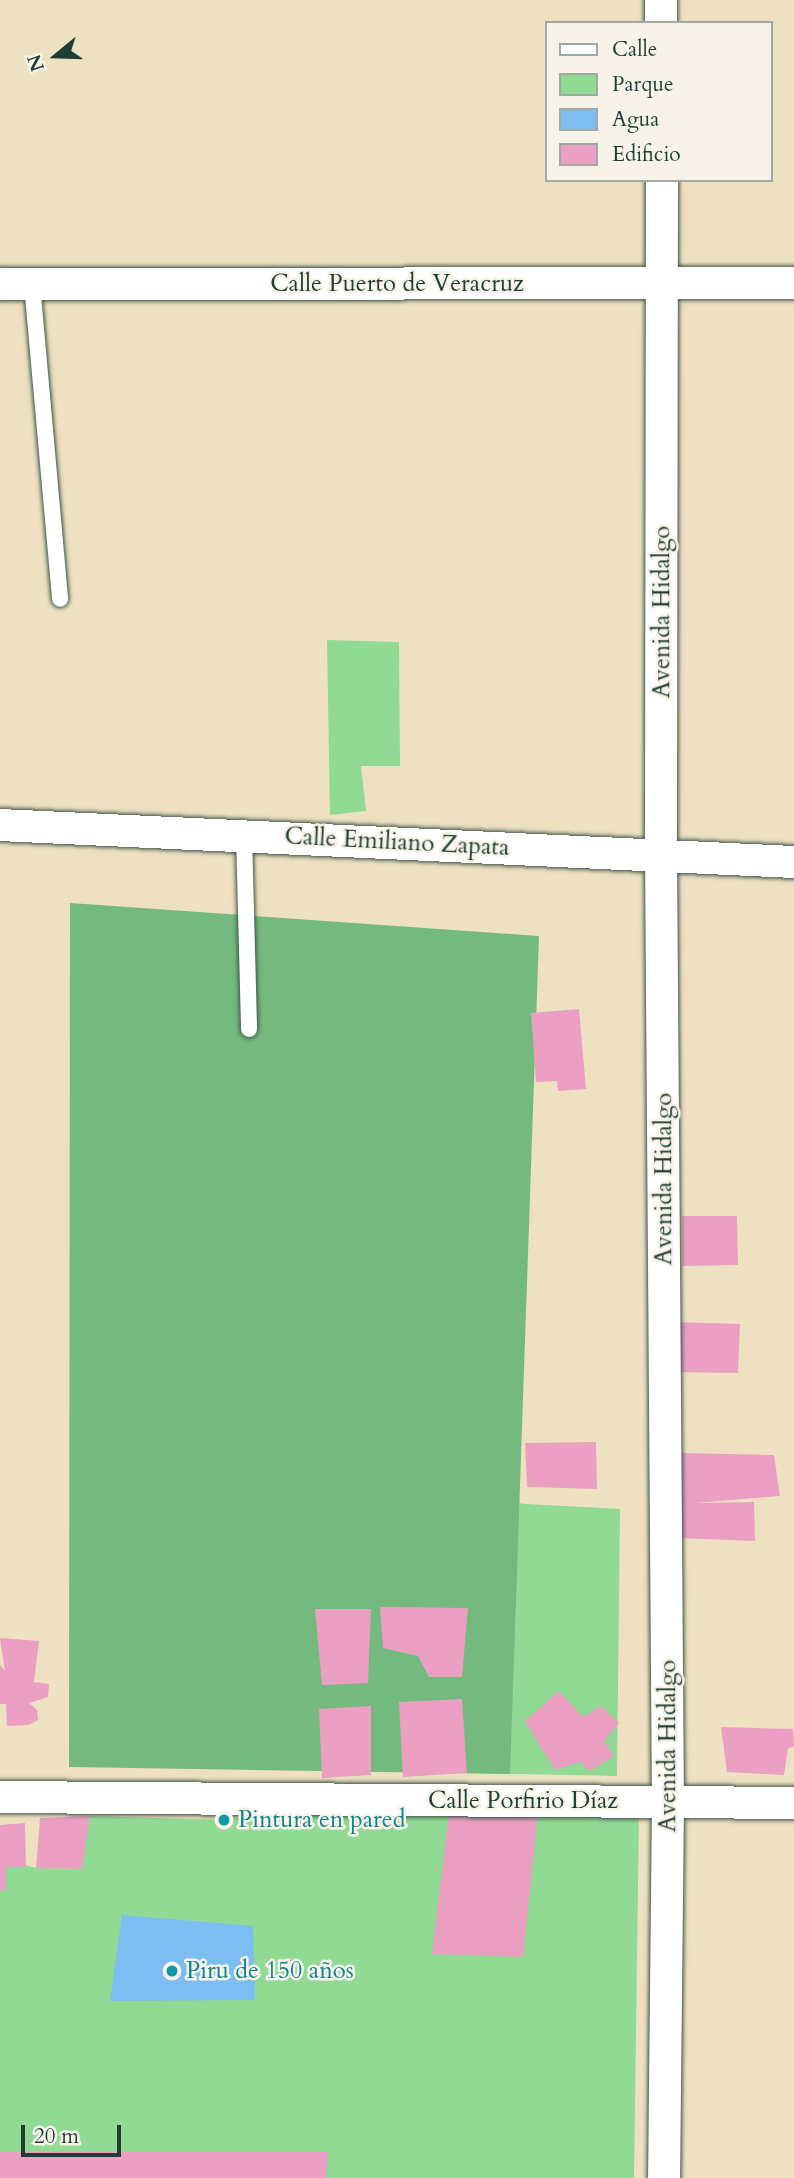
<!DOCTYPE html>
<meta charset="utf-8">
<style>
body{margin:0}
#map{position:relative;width:794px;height:2178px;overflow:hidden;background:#eee1c2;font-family:Cardo,serif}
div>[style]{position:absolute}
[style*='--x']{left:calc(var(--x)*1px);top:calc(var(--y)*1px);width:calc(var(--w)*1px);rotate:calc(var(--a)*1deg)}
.green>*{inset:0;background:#91da94}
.forest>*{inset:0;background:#74ba7e}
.water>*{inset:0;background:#7dbdf1}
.building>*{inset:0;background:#ea9fc3}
.roads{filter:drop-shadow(0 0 2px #3e5649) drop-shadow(0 0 2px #3e5649)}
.lane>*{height:16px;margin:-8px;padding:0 8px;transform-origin:8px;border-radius:8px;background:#fff}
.street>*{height:32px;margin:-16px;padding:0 16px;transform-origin:16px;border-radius:16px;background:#fff}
.dots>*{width:19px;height:19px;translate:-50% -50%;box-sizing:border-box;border:4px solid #f7f3e8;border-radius:50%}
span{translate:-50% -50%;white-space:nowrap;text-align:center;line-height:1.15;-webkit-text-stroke:5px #f7f3e8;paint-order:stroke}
.street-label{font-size:24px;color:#1f3d34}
.culture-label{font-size:24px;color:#0d838f}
.left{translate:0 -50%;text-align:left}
.legend{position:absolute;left:545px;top:21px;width:228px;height:161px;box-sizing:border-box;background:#f7f3e8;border:2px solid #a1aaa0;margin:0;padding:9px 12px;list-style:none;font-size:21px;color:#1f3d34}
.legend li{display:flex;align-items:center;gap:14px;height:35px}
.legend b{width:35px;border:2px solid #a1aaa0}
.north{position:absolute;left:21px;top:21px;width:70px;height:70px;-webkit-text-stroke:5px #f7f3e8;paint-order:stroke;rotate:251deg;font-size:19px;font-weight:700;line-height:28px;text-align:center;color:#1f3d34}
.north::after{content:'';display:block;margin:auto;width:24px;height:32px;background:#1f3d34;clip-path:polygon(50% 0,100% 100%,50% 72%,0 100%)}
.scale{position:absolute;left:21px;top:2125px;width:100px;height:32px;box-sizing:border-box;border:4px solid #1f3d34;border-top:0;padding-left:9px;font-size:21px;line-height:24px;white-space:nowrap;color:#1f3d34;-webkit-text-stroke:5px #f7f3e8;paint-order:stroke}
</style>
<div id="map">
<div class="green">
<i style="clip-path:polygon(327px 640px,399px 642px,400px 766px,361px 766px,366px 811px,330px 815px)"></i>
<i style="clip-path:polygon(303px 1482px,527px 1504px,620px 1509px,617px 1776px,467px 1773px)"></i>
<i style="clip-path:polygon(268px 1813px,639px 1813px,634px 2178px,0 2178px,0 1859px,36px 1868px,81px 1869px,90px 1816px,224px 1820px)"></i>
</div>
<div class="forest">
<i style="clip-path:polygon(70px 903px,539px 936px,510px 1774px,69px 1767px)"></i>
</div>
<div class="water">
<i style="clip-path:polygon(122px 1915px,253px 1926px,255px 2000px,110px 2001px)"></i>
</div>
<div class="building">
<i style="clip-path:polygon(579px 1009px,586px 1089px,558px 1091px,557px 1081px,536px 1082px,531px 1013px)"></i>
<i style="clip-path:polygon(682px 1216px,737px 1216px,738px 1265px,682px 1266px)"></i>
<i style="clip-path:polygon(673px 1322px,740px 1324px,738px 1373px,671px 1372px)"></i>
<i style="clip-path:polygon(596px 1442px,597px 1489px,527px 1487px,525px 1443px)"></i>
<i style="clip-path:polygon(679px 1453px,774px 1455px,780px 1496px,695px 1503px,754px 1502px,755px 1541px,677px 1538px)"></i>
<i style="clip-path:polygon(380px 1607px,468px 1608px,462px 1677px,429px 1677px,418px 1656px,383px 1648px)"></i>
<i style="clip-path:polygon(315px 1609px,371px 1609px,368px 1683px,322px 1685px)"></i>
<i style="clip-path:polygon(0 1638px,39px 1641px,34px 1682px,49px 1684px,48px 1697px,29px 1703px,37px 1710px,38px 1720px,28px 1725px,7px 1726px,6px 1704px,0 1704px,0 1665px,5px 1671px)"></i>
<i style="clip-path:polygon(559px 1691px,583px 1717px,601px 1706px,619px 1723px,604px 1741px,614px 1756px,590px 1771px,580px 1762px,555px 1770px,525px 1721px)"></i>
<i style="clip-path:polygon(462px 1699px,467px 1773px,403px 1777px,399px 1702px)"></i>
<i style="clip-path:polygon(371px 1706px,371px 1775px,322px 1778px,319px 1709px)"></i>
<i style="clip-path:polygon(721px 1727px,793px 1729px,794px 1747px,788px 1748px,784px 1775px,727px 1772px)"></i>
<i style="clip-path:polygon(449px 1813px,538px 1813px,523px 1957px,432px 1954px)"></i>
<i style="clip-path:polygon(90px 1816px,82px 1869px,36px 1868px,40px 1818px)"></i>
<i style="clip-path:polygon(25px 1823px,26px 1867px,6px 1867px,6px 1890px,0 1890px,0 1825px)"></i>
<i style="clip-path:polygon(0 2152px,328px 2152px,326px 2178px,0 2178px)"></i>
</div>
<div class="roads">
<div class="lane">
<i style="--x:32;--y:284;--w:316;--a:84.9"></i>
<i style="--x:244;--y:835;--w:194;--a:88.5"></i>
</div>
<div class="street">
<i style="--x:661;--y:0;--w:23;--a:90"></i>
<i style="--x:662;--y:180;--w:674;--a:90.09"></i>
<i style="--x:661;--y:854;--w:948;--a:89.58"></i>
<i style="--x:668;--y:1802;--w:376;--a:90.6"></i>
<i style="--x:0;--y:284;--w:794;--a:-0.07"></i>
<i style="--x:0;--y:825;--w:795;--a:2.67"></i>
<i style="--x:0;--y:1797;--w:794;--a:0.43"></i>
</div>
</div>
<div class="dots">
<i style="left:224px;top:1820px;background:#0f9aa8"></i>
<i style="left:172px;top:1971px;background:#0f9aa8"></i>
</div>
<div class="street-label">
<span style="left:397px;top:284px">Calle Puerto de Veracruz</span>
<span style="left:662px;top:612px;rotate:-90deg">Avenida Hidalgo</span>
<span style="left:397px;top:842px;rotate:3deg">Calle Emiliano Zapata</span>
<span style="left:664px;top:1179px;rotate:-90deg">Avenida Hidalgo</span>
<span style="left:668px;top:1746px;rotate:-90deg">Avenida Hidalgo</span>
<span style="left:523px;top:1801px">Calle Porfirio Díaz</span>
</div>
<div class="culture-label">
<span class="left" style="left:238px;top:1820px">Pintura en pared</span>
<span class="left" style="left:186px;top:1971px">Piru de 150 años</span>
</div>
<ul class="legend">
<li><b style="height:9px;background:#fff"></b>Calle</li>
<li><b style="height:19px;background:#91da94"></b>Parque</li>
<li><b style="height:19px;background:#7dbdf1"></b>Agua</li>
<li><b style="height:19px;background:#ea9fc3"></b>Edificio</li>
</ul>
<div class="north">N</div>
<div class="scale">20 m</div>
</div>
